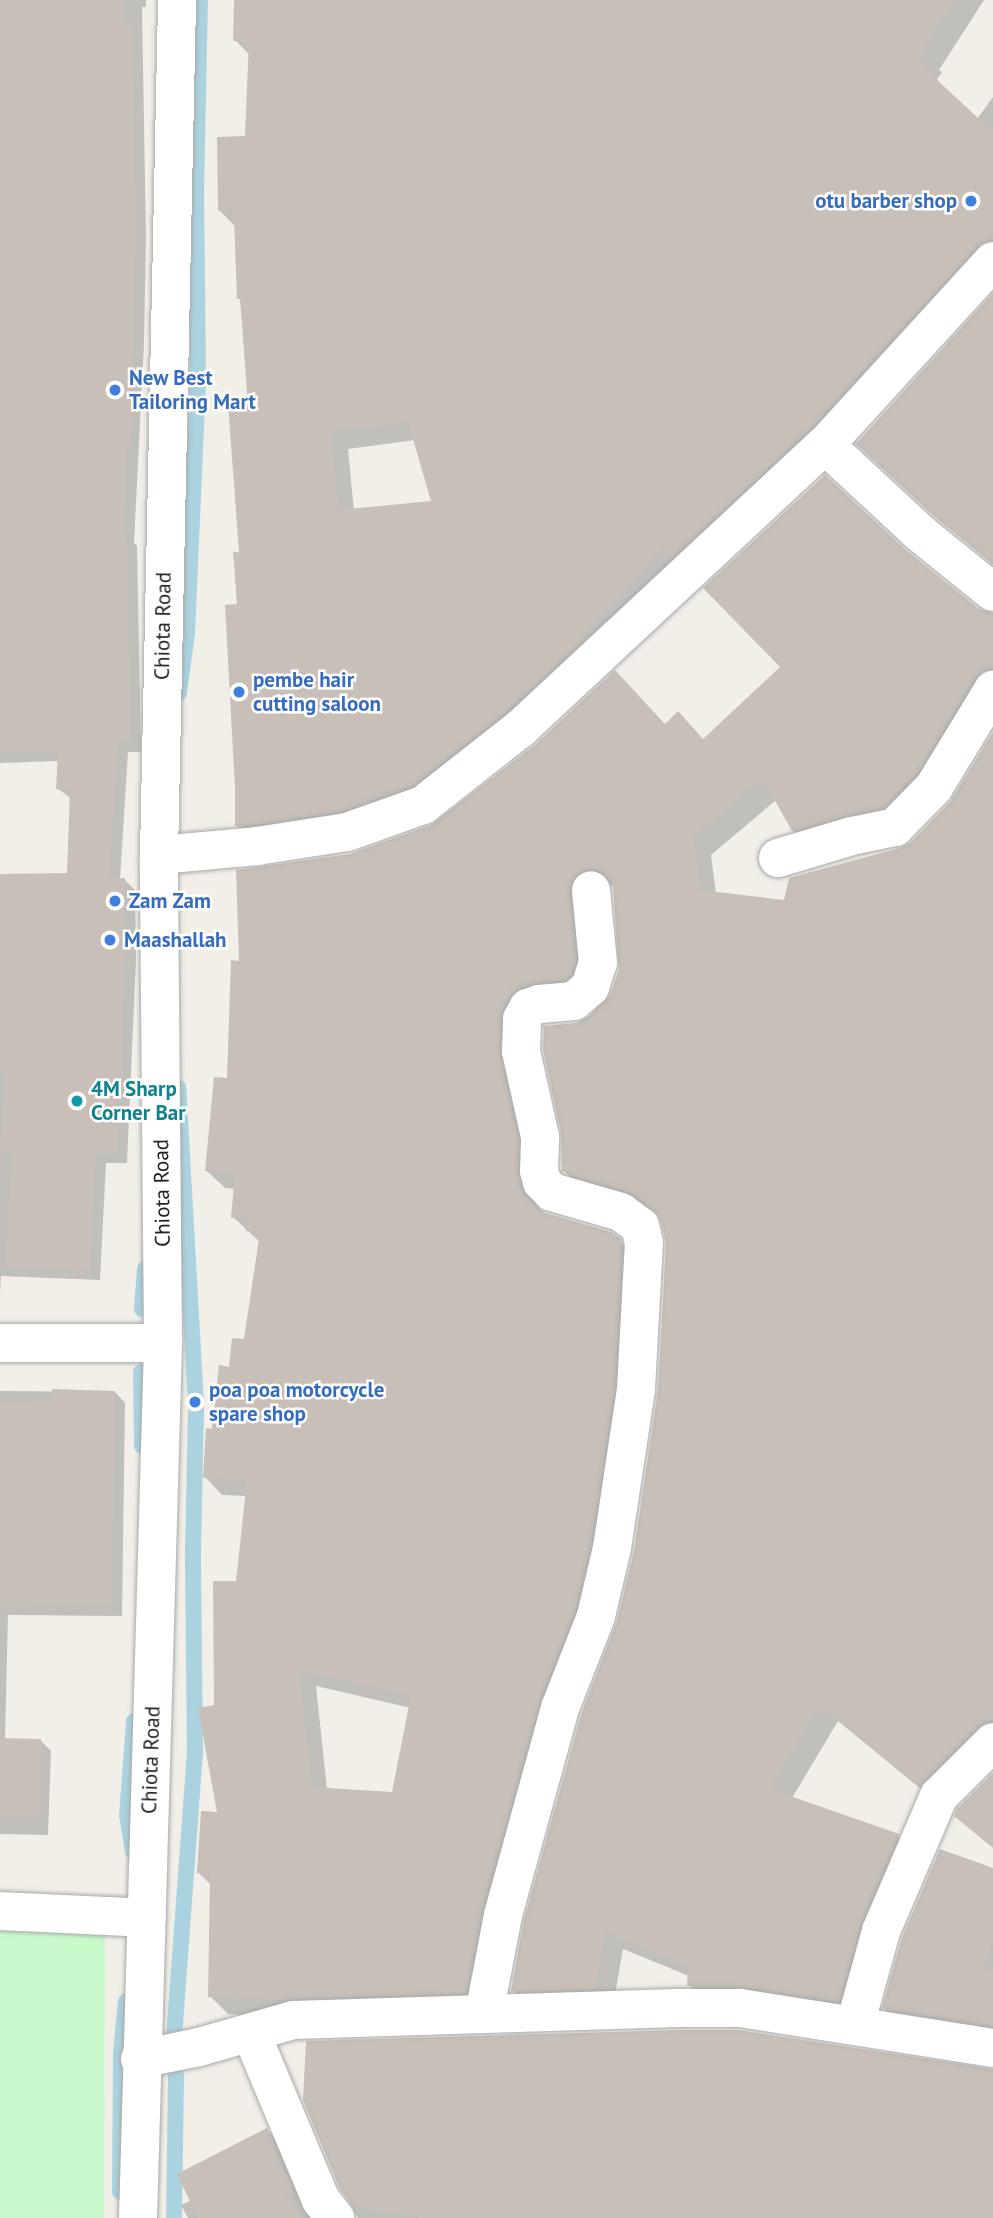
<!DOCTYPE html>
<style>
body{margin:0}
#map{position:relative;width:993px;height:2218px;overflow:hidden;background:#f2efe9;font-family:"PT Sans",sans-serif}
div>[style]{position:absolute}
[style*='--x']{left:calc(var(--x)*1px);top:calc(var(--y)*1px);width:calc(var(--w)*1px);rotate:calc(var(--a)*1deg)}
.park>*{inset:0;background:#c8facc}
.shadow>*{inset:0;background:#0003}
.stream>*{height:16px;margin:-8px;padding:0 8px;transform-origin:8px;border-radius:8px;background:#aad3df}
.building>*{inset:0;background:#c7bfb8}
.roads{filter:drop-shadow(0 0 2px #a9a9a9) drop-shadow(0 0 2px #a9a9a9)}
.minor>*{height:38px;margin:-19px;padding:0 19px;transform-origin:19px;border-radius:19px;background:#fff}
.dots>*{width:19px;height:19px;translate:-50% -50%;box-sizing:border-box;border:4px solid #fff;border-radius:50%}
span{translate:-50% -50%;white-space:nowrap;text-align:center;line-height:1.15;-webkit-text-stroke:5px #fff;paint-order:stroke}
.shop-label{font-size:21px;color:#366cbe;font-weight:700}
.right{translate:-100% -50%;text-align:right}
.left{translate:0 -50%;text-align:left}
.street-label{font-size:21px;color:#222}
.culture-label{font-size:21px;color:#0d838f;font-weight:700}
</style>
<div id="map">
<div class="park">
<i style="clip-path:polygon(0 1910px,105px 1915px,104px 2218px,0 2218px)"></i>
</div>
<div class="shadow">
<i style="clip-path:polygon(35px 0,146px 0,146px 7px,142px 7px,146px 237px,144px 344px,134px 543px,137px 546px,141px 752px,128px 752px,120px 880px,125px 880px,135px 890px,136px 960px,127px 1163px,106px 1163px,100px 1280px,1px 1276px,0 1293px,0 876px,69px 875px,72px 799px,57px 788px,59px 761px,0 763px,0 2px)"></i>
<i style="clip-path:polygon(evenodd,236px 0,984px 0,939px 70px,942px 72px,936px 81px,977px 119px,993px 97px,993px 265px,430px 803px,254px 843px,236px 825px,239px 605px,249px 405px,242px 301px,239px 298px,236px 227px,220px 211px,246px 138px,250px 55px,235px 40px,236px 0,415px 440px,434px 503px,354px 511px,348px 449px,415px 440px)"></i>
<i style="clip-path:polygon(993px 296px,993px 565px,876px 461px)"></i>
<i style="clip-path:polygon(evenodd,906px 552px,978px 611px,993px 615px,993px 695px,934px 791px,811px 848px,793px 830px,776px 800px,711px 855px,716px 894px,785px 902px,911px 844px,954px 800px,993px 735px,993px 1747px,938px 1803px,838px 1721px,792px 1798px,898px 1836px,915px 1854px,856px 2018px,707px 2003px,689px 1985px,689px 1976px,623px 1949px,613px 2006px,530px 2008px,513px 1991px,619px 1622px,635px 1552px,660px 1390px,668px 1244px,661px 1217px,653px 1211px,581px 1188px,563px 1170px,576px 1025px,589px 1019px,612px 995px,621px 970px,614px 886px,608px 885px,593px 979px,538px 1005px,534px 1190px,538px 1208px,544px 1214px,619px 1240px,638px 1259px,631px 1405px,483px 2010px,301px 2018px,228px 2014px,210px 1996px,212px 1886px,199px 1873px,219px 1814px,216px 1707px,237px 1582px,247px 1496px,222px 1495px,205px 1477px,213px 1431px,231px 1369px,245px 1341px,260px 1242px,233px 1217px,235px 1189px,225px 1188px,207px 1171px,229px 1080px,241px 962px,351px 855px,432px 827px,666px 726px,704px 741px,906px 552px,316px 1686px,411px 1708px,394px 1794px,327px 1789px,316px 1686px)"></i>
<i style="clip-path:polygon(0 1391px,115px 1392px,125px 1403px,122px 1616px,8px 1615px,5px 1740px,40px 1740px,51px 1751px,48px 1835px,0 1834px)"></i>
<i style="clip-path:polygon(993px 1870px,993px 2040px,902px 2026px,884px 2008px)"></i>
<i style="clip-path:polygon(993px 2071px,993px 2218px,358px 2218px,342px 2188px)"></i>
<i style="clip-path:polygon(267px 2130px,284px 2148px,314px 2218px,188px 2218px,181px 2205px,192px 2200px)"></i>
</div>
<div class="stream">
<i style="--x:179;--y:693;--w:61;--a:-82.4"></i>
<i style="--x:187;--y:633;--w:254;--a:-87.5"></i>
<i style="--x:198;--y:379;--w:189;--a:-90.6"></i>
<i style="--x:196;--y:190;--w:190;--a:-88.8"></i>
<i style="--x:142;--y:1309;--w:40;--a:-85.7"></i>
<i style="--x:141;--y:1372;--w:74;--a:89.2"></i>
<i style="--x:133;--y:1852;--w:36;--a:-99"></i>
<i style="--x:127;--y:1816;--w:95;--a:-85.8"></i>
<i style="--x:120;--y:2192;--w:140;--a:-89.6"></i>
<i style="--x:121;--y:2052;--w:51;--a:-84.4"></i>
<i style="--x:174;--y:2218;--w:142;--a:-89.2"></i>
<i style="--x:176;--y:2076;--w:25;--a:-97"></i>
<i style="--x:173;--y:2051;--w:299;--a:-85.8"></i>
<i style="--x:195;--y:1753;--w:201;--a:-90.6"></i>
<i style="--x:193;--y:1552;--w:147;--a:-88.8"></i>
<i style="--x:196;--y:1405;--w:318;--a:-93.2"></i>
</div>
<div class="building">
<i style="clip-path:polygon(0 0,124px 0,124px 23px,132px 23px,136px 226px,131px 445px,127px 445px,124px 534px,127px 534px,131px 742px,118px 743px,109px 879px,125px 878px,122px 1081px,117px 1154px,96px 1153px,90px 1271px,5px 1267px,12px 1153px,0 1153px,5px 1072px,0 1072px,0 874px,67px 873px,70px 790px,56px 789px,58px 751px,0 753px)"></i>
<i style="clip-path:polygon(evenodd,234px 0,955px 0,922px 51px,926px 53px,919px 63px,993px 132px,993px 240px,977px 246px,809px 430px,672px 557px,663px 548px,583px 635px,586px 638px,507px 711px,412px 786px,342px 811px,235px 826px,235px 789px,225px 605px,237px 604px,233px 552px,239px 552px,228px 404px,248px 404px,240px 299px,237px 299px,234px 219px,233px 211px,218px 211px,217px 137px,245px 136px,249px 41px,233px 41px,234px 0,408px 422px,431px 501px,339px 510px,331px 432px,408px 422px)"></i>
<i style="clip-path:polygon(993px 293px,993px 564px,935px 517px,856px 444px)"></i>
<i style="clip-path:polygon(evenodd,825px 475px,907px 551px,979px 609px,993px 613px,993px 668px,983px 671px,975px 678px,917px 774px,884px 807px,792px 831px,763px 779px,694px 836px,700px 890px,784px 900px,789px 878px,900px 848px,911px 842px,950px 802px,993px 732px,993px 1721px,978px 1727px,919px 1787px,820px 1705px,770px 1789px,899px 1834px,861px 1922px,839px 2001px,743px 1986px,687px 1986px,688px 1967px,605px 1932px,595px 1989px,511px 1991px,524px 1920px,581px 1715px,617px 1621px,634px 1551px,658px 1390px,666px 1244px,661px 1221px,653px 1208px,634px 1194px,562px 1171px,561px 1133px,543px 1049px,544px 1026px,576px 1023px,588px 1017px,610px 995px,619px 970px,613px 887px,609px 878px,601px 870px,588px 868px,578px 873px,571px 880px,569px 891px,576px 960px,571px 974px,565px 980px,532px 983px,509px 997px,500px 1018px,499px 1050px,518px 1139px,518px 1177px,526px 1197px,545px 1213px,611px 1232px,621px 1239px,614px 1387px,591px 1544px,575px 1609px,539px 1702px,482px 1909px,466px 1993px,282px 2000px,208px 1997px,210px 1874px,197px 1873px,201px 1811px,217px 1812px,198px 1708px,214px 1705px,213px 1581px,236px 1581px,247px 1480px,203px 1478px,206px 1428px,212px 1429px,219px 1365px,229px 1367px,232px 1338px,244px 1339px,260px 1232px,246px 1231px,247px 1218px,231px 1218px,235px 1173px,205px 1171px,214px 1077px,227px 1078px,231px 960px,239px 961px,236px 870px,350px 854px,431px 825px,535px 745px,615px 670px,665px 724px,678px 711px,703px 739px,780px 667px,703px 588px,825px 475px,299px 1670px,411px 1695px,392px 1792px,312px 1787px,299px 1670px)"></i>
<i style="clip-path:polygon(52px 1389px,115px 1391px,112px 1607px,0 1606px,0 1401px,52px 1402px)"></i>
<i style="clip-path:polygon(0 1738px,41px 1739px,39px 1817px,0 1816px)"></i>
<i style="clip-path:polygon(993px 1773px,993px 1848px,954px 1816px,957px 1809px)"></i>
<i style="clip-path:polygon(940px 1849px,993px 1868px,993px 1938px,983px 1969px,993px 1971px,993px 2026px,882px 2008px,902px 1938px)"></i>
<i style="clip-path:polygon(683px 2030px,738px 2030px,993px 2069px,993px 2218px,418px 2218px,353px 2206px,340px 2189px,303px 2100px,306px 2041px)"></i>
<i style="clip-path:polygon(267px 2128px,295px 2195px,284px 2192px,301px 2218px,198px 2218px,177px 2174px)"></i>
</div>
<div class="roads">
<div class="minor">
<i style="--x:825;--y:445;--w:131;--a:42.8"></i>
<i style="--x:921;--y:534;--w:92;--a:38.9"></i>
<i style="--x:159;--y:855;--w:98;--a:-5.2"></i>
<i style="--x:257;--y:846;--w:91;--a:-8.8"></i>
<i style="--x:347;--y:832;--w:81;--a:-19.6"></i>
<i style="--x:423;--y:805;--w:125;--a:-38.2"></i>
<i style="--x:521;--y:728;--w:415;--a:-43"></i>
<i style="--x:825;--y:445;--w:249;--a:-47.6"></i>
<i style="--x:778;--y:858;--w:77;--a:-16.6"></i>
<i style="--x:852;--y:836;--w:44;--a:-11.8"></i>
<i style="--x:895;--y:827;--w:56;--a:-45.7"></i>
<i style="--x:934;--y:787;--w:114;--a:-58.7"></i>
<i style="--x:0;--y:1343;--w:163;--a:0"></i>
<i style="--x:0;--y:1911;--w:147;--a:2.7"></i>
<i style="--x:484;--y:2014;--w:101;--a:-79.1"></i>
<i style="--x:503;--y:1915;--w:215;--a:-74.6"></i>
<i style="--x:560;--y:1708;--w:99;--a:-68.6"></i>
<i style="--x:596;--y:1616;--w:70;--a:-76.8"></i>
<i style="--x:612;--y:1548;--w:161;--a:-81.4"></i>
<i style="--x:636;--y:1389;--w:146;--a:-86.9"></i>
<i style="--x:644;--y:1243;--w:17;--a:-103"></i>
<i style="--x:640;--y:1226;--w:24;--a:-144"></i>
<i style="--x:621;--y:1212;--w:72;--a:-163.8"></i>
<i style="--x:552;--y:1192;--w:14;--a:-135"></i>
<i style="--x:542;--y:1182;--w:11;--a:-105"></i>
<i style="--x:539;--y:1171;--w:34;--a:-88"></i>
<i style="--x:540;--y:1137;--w:88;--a:-102.5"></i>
<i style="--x:521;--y:1051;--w:32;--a:-88"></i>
<i style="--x:522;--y:1019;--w:13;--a:-61"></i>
<i style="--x:528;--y:1008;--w:12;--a:-20"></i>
<i style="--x:539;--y:1004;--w:35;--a:-5"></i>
<i style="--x:574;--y:1001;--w:21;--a:-41"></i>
<i style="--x:590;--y:987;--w:25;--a:-72"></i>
<i style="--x:598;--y:963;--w:73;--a:-95.5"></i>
<i style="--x:855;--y:2025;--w:98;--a:-74.5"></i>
<i style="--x:881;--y:1931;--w:147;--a:-66.8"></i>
<i style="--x:939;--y:1796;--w:76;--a:-45"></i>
<i style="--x:251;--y:2033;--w:181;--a:67.3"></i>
<i style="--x:321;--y:2200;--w:23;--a:52"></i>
<i style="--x:140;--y:2059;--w:60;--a:-11.5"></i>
<i style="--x:199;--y:2047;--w:98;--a:-16"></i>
<i style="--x:293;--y:2020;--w:385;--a:-1.8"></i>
<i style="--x:678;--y:2008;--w:62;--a:0"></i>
<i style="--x:740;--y:2008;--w:256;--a:9"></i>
<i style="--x:138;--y:2218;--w:875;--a:-88.36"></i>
<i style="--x:163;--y:1343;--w:488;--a:-90.5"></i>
<i style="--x:159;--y:855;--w:855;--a:-88.79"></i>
</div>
</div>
<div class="dots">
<i style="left:971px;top:201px;background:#3f7fe0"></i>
<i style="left:115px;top:390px;background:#3f7fe0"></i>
<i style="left:239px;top:692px;background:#3f7fe0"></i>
<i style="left:115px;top:901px;background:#3f7fe0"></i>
<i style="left:110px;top:940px;background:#3f7fe0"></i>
<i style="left:77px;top:1101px;background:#0f9aa8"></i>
<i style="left:195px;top:1402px;background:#3f7fe0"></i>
</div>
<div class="shop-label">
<span class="right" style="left:957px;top:201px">otu barber shop</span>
<span class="left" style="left:129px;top:390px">New Best<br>Tailoring Mart</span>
<span class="left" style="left:253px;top:692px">pembe hair<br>cutting saloon</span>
<span class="left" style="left:129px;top:901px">Zam Zam</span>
<span class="left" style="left:124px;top:940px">Maashallah</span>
<span class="left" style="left:209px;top:1402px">poa poa motorcycle<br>spare shop</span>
</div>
<div class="street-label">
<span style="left:163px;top:626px;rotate:-89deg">Chiota Road</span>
<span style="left:162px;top:1193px;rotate:-91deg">Chiota Road</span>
<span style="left:151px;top:1760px;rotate:-88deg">Chiota Road</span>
</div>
<div class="culture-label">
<span class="left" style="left:91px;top:1101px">4M Sharp<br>Corner Bar</span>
</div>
</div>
